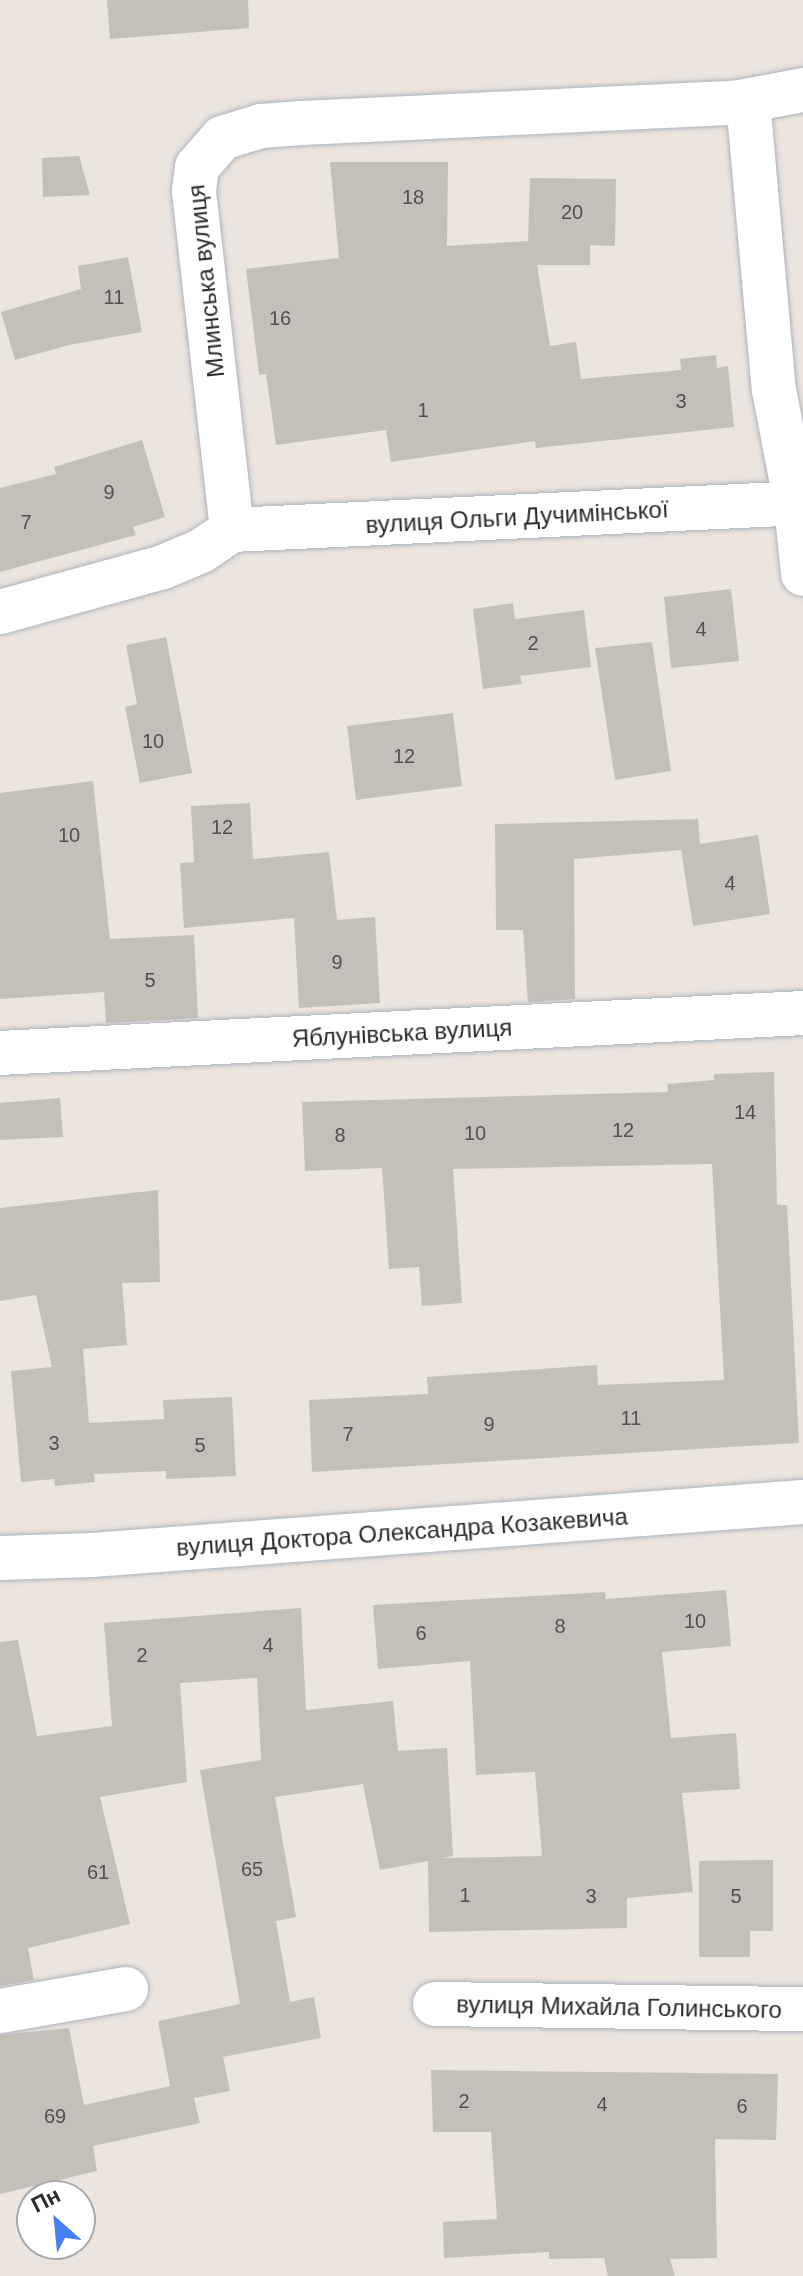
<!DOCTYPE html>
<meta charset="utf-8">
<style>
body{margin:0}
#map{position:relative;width:803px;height:2276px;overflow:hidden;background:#ece4de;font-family:Arial,sans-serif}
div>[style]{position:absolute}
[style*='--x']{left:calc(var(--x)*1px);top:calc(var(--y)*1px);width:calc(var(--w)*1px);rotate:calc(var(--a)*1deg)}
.building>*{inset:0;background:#c5bfba}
.roads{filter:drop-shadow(0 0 2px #aeb3bb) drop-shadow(0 0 2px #aeb3bb)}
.minor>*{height:44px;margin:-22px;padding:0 22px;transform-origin:22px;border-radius:22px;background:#fff}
span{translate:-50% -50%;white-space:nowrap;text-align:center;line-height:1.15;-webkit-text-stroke:7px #fff;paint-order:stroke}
.number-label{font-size:20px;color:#52504f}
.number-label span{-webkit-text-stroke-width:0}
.street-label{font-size:24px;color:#2b2b2b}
.north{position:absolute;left:16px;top:2180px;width:80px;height:80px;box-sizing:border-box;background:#fff;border:2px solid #aaa;border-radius:50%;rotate:333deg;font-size:22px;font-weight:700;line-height:32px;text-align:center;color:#2b2b2b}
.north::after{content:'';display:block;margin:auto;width:28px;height:36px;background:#467ff1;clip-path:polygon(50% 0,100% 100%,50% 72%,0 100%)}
</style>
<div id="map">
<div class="building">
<i style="clip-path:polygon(107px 0,248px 0,249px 28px,110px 39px)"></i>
<i style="clip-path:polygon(79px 156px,90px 195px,43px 197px,42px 158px)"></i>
<i style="clip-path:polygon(330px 162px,448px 162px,447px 246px,528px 241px,530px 178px,616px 179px,615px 246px,590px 245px,590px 265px,537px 265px,550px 346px,576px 342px,581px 379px,681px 370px,680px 359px,716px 355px,717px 368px,728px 366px,734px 427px,536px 448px,535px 441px,391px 462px,386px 430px,276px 445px,266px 374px,259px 375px,246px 269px,339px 258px)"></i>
<i style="clip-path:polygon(128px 257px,142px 332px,69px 345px,15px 360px,1px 312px,81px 289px,78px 266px)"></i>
<i style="clip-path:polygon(142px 440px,165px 517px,133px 527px,136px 535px,0 572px,0 488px,56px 474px,54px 467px)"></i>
<i style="clip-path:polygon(731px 589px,739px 661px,671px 668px,664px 597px)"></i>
<i style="clip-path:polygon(513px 603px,515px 619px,584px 610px,591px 667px,520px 676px,522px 684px,483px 689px,473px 609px)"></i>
<i style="clip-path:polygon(166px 637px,192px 773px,140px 783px,125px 707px,137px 704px,126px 645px)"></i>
<i style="clip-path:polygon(652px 642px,671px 771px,615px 780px,595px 648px)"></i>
<i style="clip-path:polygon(453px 713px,462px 786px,356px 800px,347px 726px)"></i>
<i style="clip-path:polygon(93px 781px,110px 939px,194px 935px,198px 1018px,106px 1023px,104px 992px,0 999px,0 793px)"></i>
<i style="clip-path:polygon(250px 803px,253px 859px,329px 852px,337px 920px,375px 917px,380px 1003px,299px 1008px,294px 918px,184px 928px,180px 863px,194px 862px,191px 806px)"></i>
<i style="clip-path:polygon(698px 819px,700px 844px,758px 835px,770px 914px,693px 926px,681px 850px,574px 859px,575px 999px,528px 1002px,523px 930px,496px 930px,495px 824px)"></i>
<i style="clip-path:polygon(774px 1072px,777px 1205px,787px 1205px,799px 1443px,312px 1472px,309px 1400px,428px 1394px,427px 1377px,597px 1365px,598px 1385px,724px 1380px,712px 1164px,453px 1169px,462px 1303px,422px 1306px,419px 1267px,389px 1269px,382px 1168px,305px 1171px,302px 1102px,668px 1092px,667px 1084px,714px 1080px,714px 1074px)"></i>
<i style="clip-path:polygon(60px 1098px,63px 1137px,0 1140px,0 1103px)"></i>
<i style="clip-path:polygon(158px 1190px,160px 1282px,122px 1283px,127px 1345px,83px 1349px,89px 1423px,164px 1419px,163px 1400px,232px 1397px,236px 1476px,166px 1479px,166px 1471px,94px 1474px,95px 1482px,55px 1486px,54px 1479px,21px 1482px,11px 1371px,52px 1367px,36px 1295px,0 1301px,0 1208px)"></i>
<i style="clip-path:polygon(726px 1590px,731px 1646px,662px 1652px,671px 1738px,736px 1733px,740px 1789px,682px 1793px,693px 1892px,627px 1898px,627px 1928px,429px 1932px,428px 1861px,380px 1870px,363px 1784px,275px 1797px,296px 1917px,276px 1921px,290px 2002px,314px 1997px,321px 2038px,223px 2057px,230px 2091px,194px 2098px,200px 2123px,93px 2146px,97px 2171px,0 2194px,0 2035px,69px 2028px,84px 2105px,170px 2086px,158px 2021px,240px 2004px,200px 1770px,261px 1760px,257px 1678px,180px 1683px,187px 1782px,100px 1797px,130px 1924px,28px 1948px,34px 1980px,0 1986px,0 1642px,18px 1640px,37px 1736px,112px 1726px,104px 1623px,301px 1608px,306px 1710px,393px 1701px,398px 1751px,447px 1748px,453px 1856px,442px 1858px,542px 1856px,535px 1772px,476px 1775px,470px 1661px,378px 1669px,373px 1605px,605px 1592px,606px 1599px)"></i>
<i style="clip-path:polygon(773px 1860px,773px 1931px,750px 1931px,750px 1957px,699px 1957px,699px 1861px)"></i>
<i style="clip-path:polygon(431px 2070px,778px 2074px,776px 2140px,715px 2139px,717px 2258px,670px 2259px,675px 2276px,608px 2276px,604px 2258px,549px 2259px,549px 2252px,444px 2258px,443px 2222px,497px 2219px,491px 2132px,433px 2132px)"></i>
</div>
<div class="roads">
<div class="minor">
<i style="--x:748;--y:101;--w:290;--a:84.9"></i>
<i style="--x:774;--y:390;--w:116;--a:79.1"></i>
<i style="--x:796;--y:504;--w:70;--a:84.3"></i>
<i style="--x:232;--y:530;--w:572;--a:-2.71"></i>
<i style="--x:0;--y:612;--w:169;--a:-15.4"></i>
<i style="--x:163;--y:567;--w:41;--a:-22.8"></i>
<i style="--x:201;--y:551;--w:37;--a:-34"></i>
<i style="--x:232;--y:530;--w:341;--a:-96.4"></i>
<i style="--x:194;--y:191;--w:24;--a:-83"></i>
<i style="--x:197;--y:167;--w:38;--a:-49"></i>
<i style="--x:222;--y:138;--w:41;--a:-17.1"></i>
<i style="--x:261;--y:126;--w:41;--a:-4.2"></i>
<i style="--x:302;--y:123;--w:432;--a:-2.7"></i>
<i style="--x:734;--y:103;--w:70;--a:-10.7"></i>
<i style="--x:0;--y:1053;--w:804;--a:-2.85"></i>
<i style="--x:0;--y:1558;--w:92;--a:-1.9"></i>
<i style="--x:92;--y:1555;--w:713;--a:-4.26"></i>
<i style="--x:435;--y:2004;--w:368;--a:0.8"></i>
<i style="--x:0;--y:2011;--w:128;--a:-9.9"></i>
</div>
</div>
<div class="number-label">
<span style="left:413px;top:197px">18</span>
<span style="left:572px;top:212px">20</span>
<span style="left:114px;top:297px">11</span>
<span style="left:280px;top:318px">16</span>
<span style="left:681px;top:401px">3</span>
<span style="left:423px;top:410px">1</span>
<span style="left:109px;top:492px">9</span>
<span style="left:26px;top:522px">7</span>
<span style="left:701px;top:629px">4</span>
<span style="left:533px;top:643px">2</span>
<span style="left:153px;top:741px">10</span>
<span style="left:404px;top:756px">12</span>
<span style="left:222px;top:827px">12</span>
<span style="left:69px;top:835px">10</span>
<span style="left:730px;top:883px">4</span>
<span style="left:337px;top:962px">9</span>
<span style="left:150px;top:980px">5</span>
<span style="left:745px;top:1112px">14</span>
<span style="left:623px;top:1130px">12</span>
<span style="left:475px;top:1133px">10</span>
<span style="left:340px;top:1135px">8</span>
<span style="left:631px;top:1418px">11</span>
<span style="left:489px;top:1424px">9</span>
<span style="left:348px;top:1434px">7</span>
<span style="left:54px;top:1443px">3</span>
<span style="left:200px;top:1445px">5</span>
<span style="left:695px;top:1621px">10</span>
<span style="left:560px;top:1626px">8</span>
<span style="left:421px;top:1633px">6</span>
<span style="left:268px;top:1645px">4</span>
<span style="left:142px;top:1655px">2</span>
<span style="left:252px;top:1869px">65</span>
<span style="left:98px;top:1872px">61</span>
<span style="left:465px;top:1895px">1</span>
<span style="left:591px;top:1896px">3</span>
<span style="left:736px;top:1896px">5</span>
<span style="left:464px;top:2101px">2</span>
<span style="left:602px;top:2104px">4</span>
<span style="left:742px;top:2106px">6</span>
<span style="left:55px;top:2116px">69</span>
</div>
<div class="street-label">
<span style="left:206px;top:281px;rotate:-96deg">Млинська вулиця</span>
<span style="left:517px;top:517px;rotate:-3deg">вулиця Ольги Дучимінської</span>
<span style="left:402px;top:1033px;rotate:-3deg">Яблунівська вулиця</span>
<span style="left:402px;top:1532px;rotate:-4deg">вулиця Доктора Олександра Козакевича</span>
<span style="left:619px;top:2007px;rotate:1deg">вулиця Михайла Голинського</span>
</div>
<div class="north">Пн</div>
</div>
